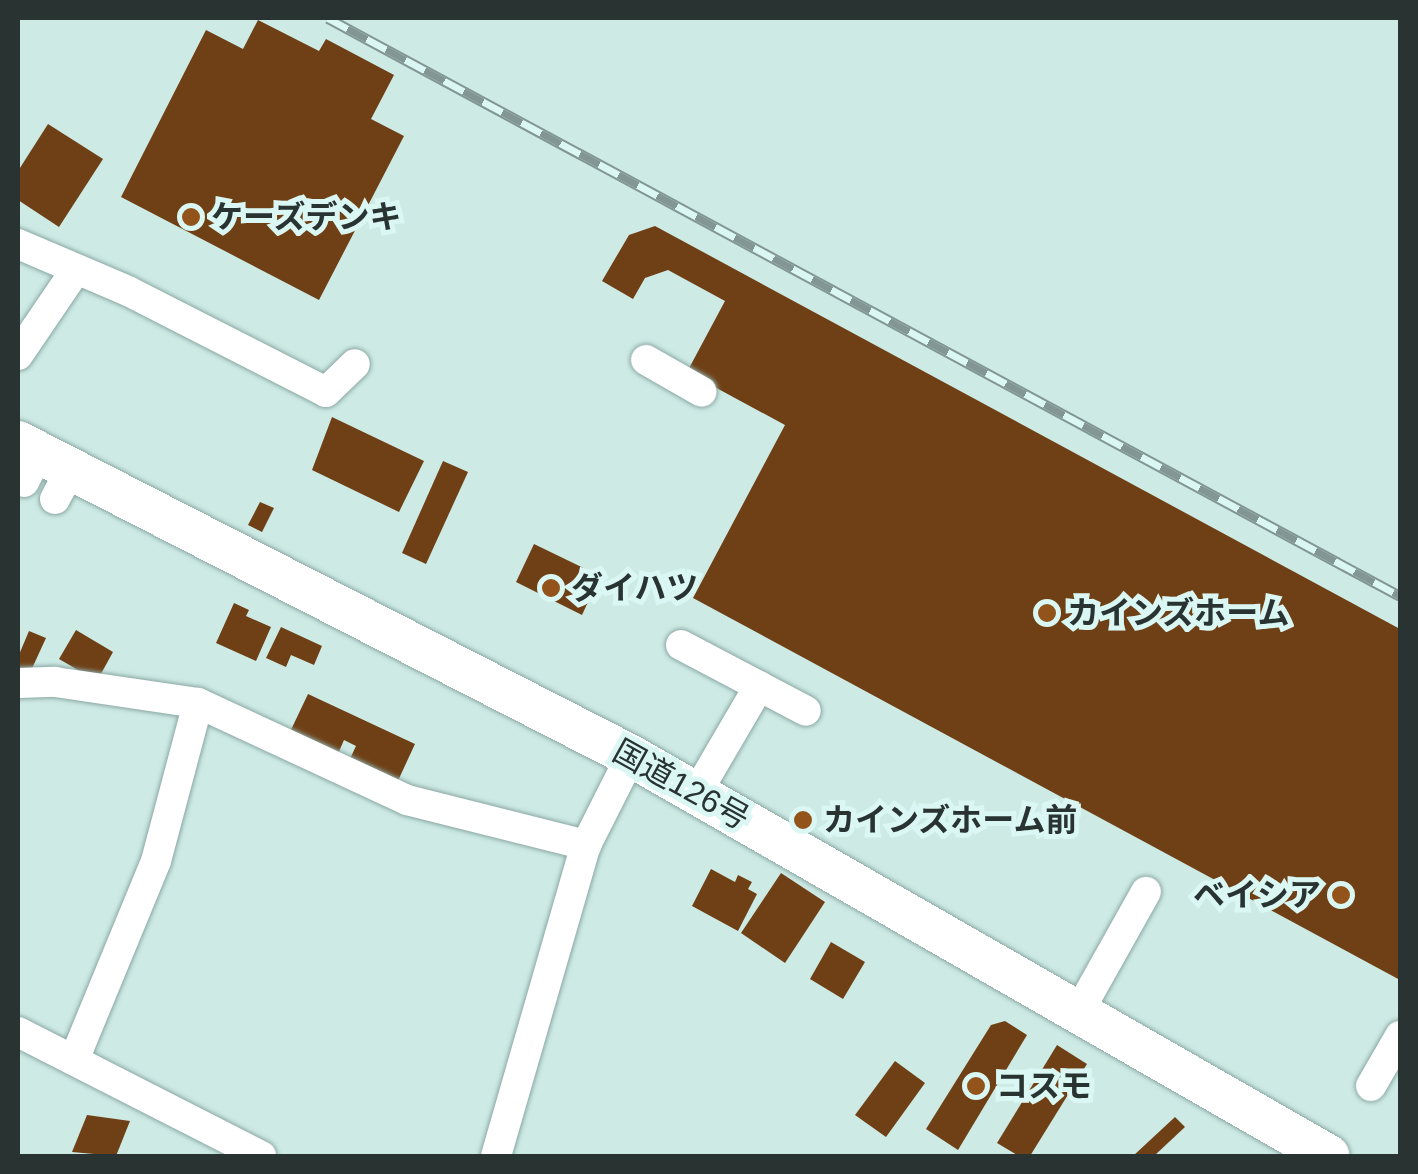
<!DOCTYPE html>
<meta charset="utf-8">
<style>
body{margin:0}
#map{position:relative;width:1418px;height:1174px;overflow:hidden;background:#cdeae5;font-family:Helvetica,"Noto Sans JP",sans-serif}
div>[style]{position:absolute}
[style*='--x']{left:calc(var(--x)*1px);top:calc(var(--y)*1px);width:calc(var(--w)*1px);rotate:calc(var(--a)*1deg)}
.building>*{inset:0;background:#6f4016}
.roads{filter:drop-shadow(0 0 2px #8ba7a3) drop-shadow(0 0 2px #8ba7a3)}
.minor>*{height:30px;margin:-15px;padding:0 15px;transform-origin:15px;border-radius:15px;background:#fff}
.highway>*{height:42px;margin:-21px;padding:0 21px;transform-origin:21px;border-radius:21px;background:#fff}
.rail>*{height:11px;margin-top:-5.5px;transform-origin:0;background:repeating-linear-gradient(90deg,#daf7f3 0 22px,#829693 0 44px);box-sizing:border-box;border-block:2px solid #829693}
.dots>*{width:28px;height:28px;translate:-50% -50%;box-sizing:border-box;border:5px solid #daf7f3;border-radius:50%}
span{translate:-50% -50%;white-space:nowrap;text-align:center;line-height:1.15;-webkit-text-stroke:10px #daf7f3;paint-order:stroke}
.poi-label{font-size:32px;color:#283332;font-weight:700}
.left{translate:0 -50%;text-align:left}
.right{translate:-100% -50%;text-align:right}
.street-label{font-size:32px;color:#283332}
.frame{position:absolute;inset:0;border:20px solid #283332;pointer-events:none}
</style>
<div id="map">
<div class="building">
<i style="clip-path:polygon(258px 20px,319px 51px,326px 39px,394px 75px,371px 119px,404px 136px,319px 300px,121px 197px,206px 30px,243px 49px)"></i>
<i style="clip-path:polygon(48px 124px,103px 159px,59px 227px,18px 200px,18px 171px)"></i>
<i style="clip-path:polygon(655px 226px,1400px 629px,1400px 980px,693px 598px,785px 425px,687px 372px,725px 301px,668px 270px,645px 278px,633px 299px,602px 281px,629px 235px)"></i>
<i style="clip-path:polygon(332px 417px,424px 461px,399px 512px,312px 470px)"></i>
<i style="clip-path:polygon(443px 461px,468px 472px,426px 564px,402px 553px)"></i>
<i style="clip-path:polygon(260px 502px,274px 508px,262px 532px,248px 525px)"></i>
<i style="clip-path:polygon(534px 544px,600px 576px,582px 615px,516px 582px)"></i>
<i style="clip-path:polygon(234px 603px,249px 610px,246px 616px,271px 627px,256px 661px,216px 643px)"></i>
<i style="clip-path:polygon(281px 627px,322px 646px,314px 665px,291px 655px,286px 667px,266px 658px)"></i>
<i style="clip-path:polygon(76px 630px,113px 652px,97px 681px,59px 659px)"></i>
<i style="clip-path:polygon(29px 631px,46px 638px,29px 675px,18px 669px,18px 657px)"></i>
<i style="clip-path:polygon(308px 694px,415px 744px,396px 785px,348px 763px,356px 746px,344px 740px,337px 756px,289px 734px)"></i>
<i style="clip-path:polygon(711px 869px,735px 882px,738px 875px,752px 882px,748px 889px,757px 894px,738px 931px,692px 906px)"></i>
<i style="clip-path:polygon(781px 873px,825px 902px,785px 963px,741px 933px)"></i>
<i style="clip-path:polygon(831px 942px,865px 962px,843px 999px,810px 979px)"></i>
<i style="clip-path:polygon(1005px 1021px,1027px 1035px,958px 1150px,926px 1129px,991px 1025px)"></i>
<i style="clip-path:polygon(1057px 1045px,1087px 1064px,1030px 1156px,1019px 1156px,997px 1143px)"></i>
<i style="clip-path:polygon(895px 1061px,925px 1083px,886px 1137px,855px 1115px)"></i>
<i style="clip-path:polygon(87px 1115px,130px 1121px,116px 1156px,72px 1152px)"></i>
<i style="clip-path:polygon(1175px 1117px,1185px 1127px,1154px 1156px,1133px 1156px)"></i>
</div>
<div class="roads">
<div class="minor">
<i style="--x:18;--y:244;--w:120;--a:23.1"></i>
<i style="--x:128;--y:291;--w:222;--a:27"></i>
<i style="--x:326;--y:392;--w:40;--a:-44"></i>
<i style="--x:18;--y:355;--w:102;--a:-55.8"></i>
<i style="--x:646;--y:360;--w:64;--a:29.7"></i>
<i style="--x:24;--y:482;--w:33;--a:-63"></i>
<i style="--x:55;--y:499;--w:34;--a:-62"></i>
<i style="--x:681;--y:645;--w:141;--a:27.8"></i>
<i style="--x:18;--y:683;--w:37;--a:-2"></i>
<i style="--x:55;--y:682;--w:145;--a:8.4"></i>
<i style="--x:198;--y:703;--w:230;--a:24.9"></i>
<i style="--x:407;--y:800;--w:185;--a:14.1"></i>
<i style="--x:696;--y:794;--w:125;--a:-59.7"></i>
<i style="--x:1078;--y:1013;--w:139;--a:-60.7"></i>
<i style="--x:18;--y:1032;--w:273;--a:27"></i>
<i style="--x:74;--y:1060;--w:215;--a:-67.6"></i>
<i style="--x:156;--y:861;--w:163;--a:-75.1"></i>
<i style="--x:1371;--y:1086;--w:58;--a:-59.9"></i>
<i style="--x:496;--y:1156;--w:324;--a:-73.9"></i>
<i style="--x:586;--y:845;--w:100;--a:-63.2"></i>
</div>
<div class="highway">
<i style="--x:18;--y:442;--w:689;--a:27.12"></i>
<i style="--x:631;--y:756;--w:804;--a:29.82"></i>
</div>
</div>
<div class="rail">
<i style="--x:328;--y:18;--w:1218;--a:28.33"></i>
</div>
<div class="dots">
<i style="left:191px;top:217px;background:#92541a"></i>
<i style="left:551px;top:588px;background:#92541a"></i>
<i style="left:1047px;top:613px;background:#92541a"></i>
<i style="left:803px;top:820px;background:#92541a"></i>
<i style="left:1341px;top:895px;background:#92541a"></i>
<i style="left:976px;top:1086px;background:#92541a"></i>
</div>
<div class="poi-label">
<span class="left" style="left:211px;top:217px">ケーズデンキ</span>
<span class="left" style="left:571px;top:588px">ダイハツ</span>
<span class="left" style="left:1067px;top:613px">カインズホーム</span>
<span class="left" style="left:823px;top:820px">カインズホーム前</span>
<span class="right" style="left:1321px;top:895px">ベイシア</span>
<span class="left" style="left:996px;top:1086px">コスモ</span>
</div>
<div class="street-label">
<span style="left:681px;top:785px;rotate:29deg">国道126号</span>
</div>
<div class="frame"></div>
</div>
